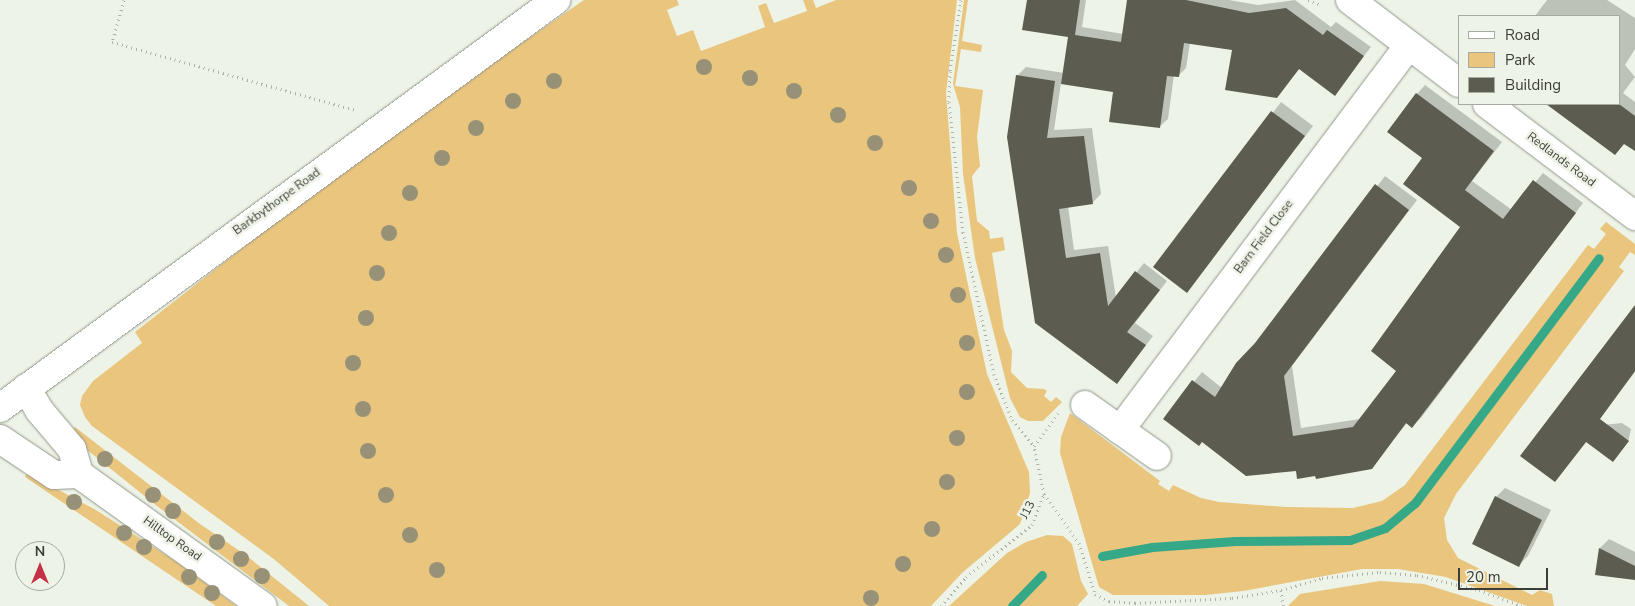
<!DOCTYPE html>
<style>
body{margin:0}
#map{position:relative;width:1635px;height:606px;overflow:hidden;background:#edf3e6;font-family:"Nunito Sans",sans-serif}
div>[style]{position:absolute}
[style*='--x']{left:calc(var(--x)*1px);top:calc(var(--y)*1px);width:calc(var(--w)*1px);rotate:calc(var(--a)*1deg)}
.green>*{inset:0;background:#e9c57e}
.shadow>*{inset:0;background:#0003}
.stream>*{height:9px;margin:-4.5px;padding:0 4.5px;transform-origin:4.5px;border-radius:4.5px;background:#35a888}
.building>*{inset:0;background:#5c5c51}
.path>*{height:3px;margin-top:-1.5px;transform-origin:0;background:repeating-linear-gradient(90deg,#adb1a7 0 1px,transparent 0 5px)}
.roads{filter:drop-shadow(0 0 1px #91968b) drop-shadow(0 0 1px #91968b)}
.street>*{height:28px;margin:-14px;padding:0 14px;transform-origin:14px;border-radius:14px;background:#fff}
.secondary>*{height:28px;margin:-14px;padding:0 14px;transform-origin:14px;border-radius:14px;background:#fff}
.trees>*{width:16px;height:16px;margin:-8px;border-radius:50%;background:#979177}
span{translate:-50% -50%;white-space:nowrap;text-align:center;line-height:1.15;-webkit-text-stroke:5px #edf3e6;paint-order:stroke}
.street-label{font-size:12px;color:#3b3d38}
.legend{position:absolute;left:1458px;top:15px;width:162px;height:90px;box-sizing:border-box;background:#edf3e6;border:1px solid #a6aaa0;margin:0;padding:6px 9px;list-style:none;font-size:15px;color:#3b3d38}
.legend li{display:flex;align-items:center;gap:10px;height:25px}
.legend b{width:25px;border:1px solid #a6aaa0}
.north{position:absolute;left:15px;top:541px;width:50px;height:50px;box-sizing:border-box;background:#edf3e6;border:1px solid #a6aaa0;border-radius:50%;rotate:0deg;font-size:14px;font-weight:700;line-height:20px;text-align:center;color:#3b3d38}
.north::after{content:'';display:block;margin:auto;width:18px;height:22px;background:#c33247;clip-path:polygon(50% 0,100% 100%,50% 72%,0 100%)}
.scale{position:absolute;left:1458px;top:568px;width:90px;height:22px;box-sizing:border-box;border:2px solid #3b3d38;border-top:0;padding-left:6px;font-size:15px;line-height:18px;white-space:nowrap;color:#3b3d38;-webkit-text-stroke:4px #edf3e6;paint-order:stroke}
</style>
<div id="map">
<div class="green">
<i style="clip-path:polygon(584px 0,677px 0,679px 5px,667px 10px,677px 36px,693px 30px,701px 51px,765px 27px,758px 6px,766px 3px,774px 23px,807px 11px,803px 0,813px 0,816px 8px,836px 0,957px 0,946px 93px,957px 233px,987px 374px,1029px 472px,1030px 493px,1020px 524px,962px 573px,931px 606px,329px 606px,275px 560px,92px 426px,85px 417px,80px 405px,82px 396px,93px 381px,142px 343px,135px 332px,268px 228px,481px 71px)"></i>
<i style="clip-path:polygon(964px 0,968px 0,962px 41px,982px 45px,981px 52px,961px 49px,955px 86px,983px 90px,977px 137px,980px 166px,972px 176px,977px 221px,989px 231px,990px 239px,1003px 237px,1005px 250px,992px 253px,1004px 330px,1012px 351px,1011px 372px,1027px 388px,1044px 389px,1047px 391px,1044px 396px,1051px 402px,1056px 397px,1062px 402px,1043px 421px,1028px 421px,1020px 417px,1010px 398px,975px 258px,963px 174px,960px 107px,953px 84px)"></i>
<i style="clip-path:polygon(1606px 222px,1635px 244px,1635px 255px,1630px 252px,1619px 267px,1624px 271px,1456px 494px,1444px 518px,1447px 540px,1458px 558px,1532px 595px,1540px 590px,1552px 594px,1554px 606px,1527px 606px,1446px 577px,1398px 569px,1362px 569px,1243px 591px,1205px 595px,1113px 595px,1099px 587px,1060px 453px,1061px 437px,1070px 413px,1160px 481px,1158px 484px,1169px 491px,1173px 485px,1201px 498px,1219px 502px,1286px 507px,1353px 508px,1382px 501px,1405px 485px,1588px 245px,1594px 249px,1606px 234px,1600px 229px)"></i>
<i style="clip-path:polygon(75px 427px,200px 524px,247px 556px,309px 606px,289px 606px,157px 506px,81px 445px,72px 430px)"></i>
<i style="clip-path:polygon(27px 473px,96px 510px,183px 566px,236px 606px,216px 606px,25px 477px)"></i>
<i style="clip-path:polygon(1047px 535px,1063px 536px,1072px 544px,1081px 581px,1088px 594px,1077px 606px,949px 606px,1007px 553px,1026px 542px)"></i>
<i style="clip-path:polygon(1380px 581px,1424px 584px,1495px 606px,1288px 606px,1300px 594px)"></i>
</div>
<div class="shadow">
<i style="clip-path:polygon(1028px 0,1086px 0,1082px 27px,1123px 34px,1128px 0,1229px 0,1258px 5px,1295px 0,1331px 27px,1336px 22px,1371px 47px,1334px 94px,1300px 68px,1276px 97px,1233px 49px,1190px 43px,1186px 68px,1178px 76px,1174px 75px,1168px 119px,1159px 127px,1114px 91px,1061px 83px,1054px 130px,1092px 128px,1101px 194px,1092px 203px,1068px 206px,1074px 250px,1108px 246px,1116px 298px,1144px 263px,1167px 281px,1135px 323px,1153px 336px,1117px 383px,1036px 322px,1017px 76px,1026px 67px,1064px 73px,1069px 36px)"></i>
<i style="clip-path:polygon(1547px 0,1607px 0,1635px 18px,1635px 49px,1625px 65px,1635px 77px,1623px 93px,1635px 102px,1635px 129px,1615px 153px,1552px 107px,1555px 104px,1619px 104px,1619px 16px,1535px 16px)"></i>
<i style="clip-path:polygon(1425px 85px,1502px 142px,1472px 181px,1512px 210px,1543px 173px,1583px 203px,1421px 418px,1412px 426px,1407px 423px,1371px 468px,1316px 475px,1202px 441px,1164px 419px,1202px 372px,1222px 388px,1385px 176px,1417px 200px,1292px 366px,1301px 428px,1360px 419px,1398px 370px,1462px 226px,1424px 158px,1417px 94px)"></i>
<i style="clip-path:polygon(1281px 102px,1313px 126px,1187px 291px,1155px 267px)"></i>
<i style="clip-path:polygon(1635px 307px,1635px 372px,1594px 426px,1622px 423px,1631px 429px,1628px 442px,1587px 441px,1555px 481px)"></i>
<i style="clip-path:polygon(1505px 488px,1551px 510px,1528px 556px,1519px 565px,1496px 497px)"></i>
<i style="clip-path:polygon(1609px 539px,1635px 552px,1635px 578px,1596px 574px,1600px 548px)"></i>
</div>
<div class="stream">
<i style="--x:1102;--y:556;--w:51;--a:-10.2"></i>
<i style="--x:1152;--y:547;--w:83;--a:-4.1"></i>
<i style="--x:1235;--y:541;--w:115;--a:-0.5"></i>
<i style="--x:1350;--y:540;--w:37;--a:-19"></i>
<i style="--x:1385;--y:528;--w:39;--a:-40"></i>
<i style="--x:1415;--y:503;--w:306;--a:-53.1"></i>
<i style="--x:1012;--y:606;--w:43;--a:-45.9"></i>
</div>
<div class="building">
<i style="clip-path:polygon(1027px 0,1080px 0,1075px 35px,1121px 42px,1127px 0,1186px 0,1249px 13px,1286px 8px,1323px 35px,1327px 30px,1364px 56px,1335px 96px,1299px 69px,1277px 98px,1225px 90px,1232px 50px,1184px 43px,1179px 77px,1167px 76px,1160px 128px,1109px 122px,1113px 92px,1061px 84px,1068px 37px,1022px 30px)"></i>
<i style="clip-path:polygon(1016px 75px,1055px 81px,1047px 138px,1084px 136px,1093px 204px,1059px 209px,1066px 258px,1100px 253px,1108px 306px,1135px 271px,1160px 290px,1127px 332px,1146px 345px,1117px 384px,1035px 323px,1007px 137px)"></i>
<i style="clip-path:polygon(1416px 93px,1494px 151px,1465px 190px,1503px 219px,1533px 180px,1576px 213px,1412px 428px,1406px 423px,1372px 469px,1316px 479px,1315px 476px,1297px 479px,1296px 471px,1246px 476px,1202px 442px,1199px 446px,1163px 419px,1192px 380px,1215px 397px,1236px 363px,1255px 343px,1375px 184px,1409px 210px,1284px 376px,1293px 436px,1353px 427px,1396px 371px,1371px 351px,1460px 227px,1403px 184px,1422px 158px,1387px 132px)"></i>
<i style="clip-path:polygon(1546px 104px,1619px 104px,1635px 116px,1635px 151px,1624px 144px,1615px 155px)"></i>
<i style="clip-path:polygon(1271px 111px,1305px 136px,1187px 293px,1153px 267px)"></i>
<i style="clip-path:polygon(1635px 305px,1635px 371px,1600px 419px,1629px 441px,1613px 462px,1586px 442px,1555px 482px,1520px 456px)"></i>
<i style="clip-path:polygon(1495px 496px,1542px 520px,1519px 567px,1472px 544px)"></i>
<i style="clip-path:polygon(1599px 548px,1635px 566px,1635px 580px,1595px 575px)"></i>
</div>
<div class="path">
<i style="--x:124;--y:0;--w:44;--a:105.9"></i>
<i style="--x:112;--y:42;--w:253;--a:15.6"></i>
<i style="--x:961;--y:0;--w:72;--a:98.8"></i>
<i style="--x:950;--y:71;--w:31;--a:92"></i>
<i style="--x:949;--y:102;--w:131;--a:83.9"></i>
<i style="--x:963;--y:232;--w:145;--a:77.7"></i>
<i style="--x:994;--y:374;--w:49;--a:68.6"></i>
<i style="--x:1012;--y:420;--w:34;--a:50"></i>
<i style="--x:1308;--y:0;--w:14;--a:21"></i>
<i style="--x:1044;--y:494;--w:60;--a:54.5"></i>
<i style="--x:1079;--y:543;--w:53;--a:72.6"></i>
<i style="--x:1095;--y:594;--w:16;--a:27"></i>
<i style="--x:1109;--y:601;--w:26;--a:4"></i>
<i style="--x:1135;--y:603;--w:97;--a:-3"></i>
<i style="--x:1232;--y:598;--w:50;--a:-9.3"></i>
<i style="--x:1281;--y:590;--w:43;--a:-16.3"></i>
<i style="--x:1322;--y:578;--w:58;--a:-5.9"></i>
<i style="--x:1380;--y:572;--w:37;--a:5"></i>
<i style="--x:1417;--y:575;--w:64;--a:13.6"></i>
<i style="--x:1479;--y:590;--w:46;--a:20.4"></i>
<i style="--x:1281;--y:590;--w:16;--a:83"></i>
<i style="--x:941;--y:606;--w:38;--a:-49"></i>
<i style="--x:966;--y:577;--w:84;--a:-38.2"></i>
<i style="--x:1032;--y:525;--w:33;--a:-69"></i>
<i style="--x:1044;--y:494;--w:49;--a:-101.8"></i>
<i style="--x:1034;--y:446;--w:41;--a:-54"></i>
</div>
<div class="roads">
<div class="street">
<i style="--x:1350;--y:0;--w:137;--a:37.3"></i>
<i style="--x:1487;--y:104;--w:186;--a:37.1"></i>
<i style="--x:26;--y:388;--w:26;--a:59"></i>
<i style="--x:39;--y:410;--w:51;--a:49.8"></i>
<i style="--x:72;--y:449;--w:26;--a:74"></i>
<i style="--x:1085;--y:405;--w:88;--a:35.3"></i>
<i style="--x:1120;--y:430;--w:481;--a:-53.1"></i>
<i style="--x:0;--y:439;--w:65;--a:33.7"></i>
<i style="--x:54;--y:475;--w:25;--a:-2"></i>
<i style="--x:79;--y:474;--w:226;--a:35.7"></i>
</div>
<div class="secondary">
<i style="--x:0;--y:408;--w:690;--a:-36.27"></i>
</div>
</div>
<div class="trees">
<i style="left:704px;top:67px"></i>
<i style="left:750px;top:78px"></i>
<i style="left:554px;top:81px"></i>
<i style="left:794px;top:91px"></i>
<i style="left:513px;top:101px"></i>
<i style="left:838px;top:115px"></i>
<i style="left:476px;top:128px"></i>
<i style="left:875px;top:143px"></i>
<i style="left:442px;top:158px"></i>
<i style="left:909px;top:188px"></i>
<i style="left:410px;top:193px"></i>
<i style="left:931px;top:221px"></i>
<i style="left:389px;top:233px"></i>
<i style="left:946px;top:255px"></i>
<i style="left:377px;top:273px"></i>
<i style="left:958px;top:295px"></i>
<i style="left:366px;top:318px"></i>
<i style="left:967px;top:343px"></i>
<i style="left:353px;top:363px"></i>
<i style="left:967px;top:392px"></i>
<i style="left:363px;top:409px"></i>
<i style="left:957px;top:438px"></i>
<i style="left:368px;top:451px"></i>
<i style="left:105px;top:459px"></i>
<i style="left:947px;top:482px"></i>
<i style="left:153px;top:495px"></i>
<i style="left:386px;top:495px"></i>
<i style="left:74px;top:502px"></i>
<i style="left:173px;top:511px"></i>
<i style="left:932px;top:529px"></i>
<i style="left:124px;top:533px"></i>
<i style="left:410px;top:535px"></i>
<i style="left:217px;top:542px"></i>
<i style="left:144px;top:547px"></i>
<i style="left:241px;top:559px"></i>
<i style="left:903px;top:564px"></i>
<i style="left:437px;top:570px"></i>
<i style="left:262px;top:576px"></i>
<i style="left:189px;top:577px"></i>
<i style="left:212px;top:593px"></i>
<i style="left:871px;top:598px"></i>
</div>
<div class="street-label">
<span style="left:1561px;top:160px;rotate:37deg">Redlands Road</span>
<span style="left:277px;top:202px;rotate:-36deg">Barkbythorpe Road</span>
<span style="left:1264px;top:237px;rotate:-53deg">Barn Field Close</span>
<span style="left:1028px;top:510px;rotate:-63deg">J13</span>
<span style="left:172px;top:539px;rotate:35deg">Hilltop Road</span>
</div>
<ul class="legend">
<li><b style="height:6px;background:#fff"></b>Road</li>
<li><b style="height:14px;background:#e9c57e"></b>Park</li>
<li><b style="height:14px;background:#5c5c51"></b>Building</li>
</ul>
<div class="north">N</div>
<div class="scale">20 m</div>
</div>
